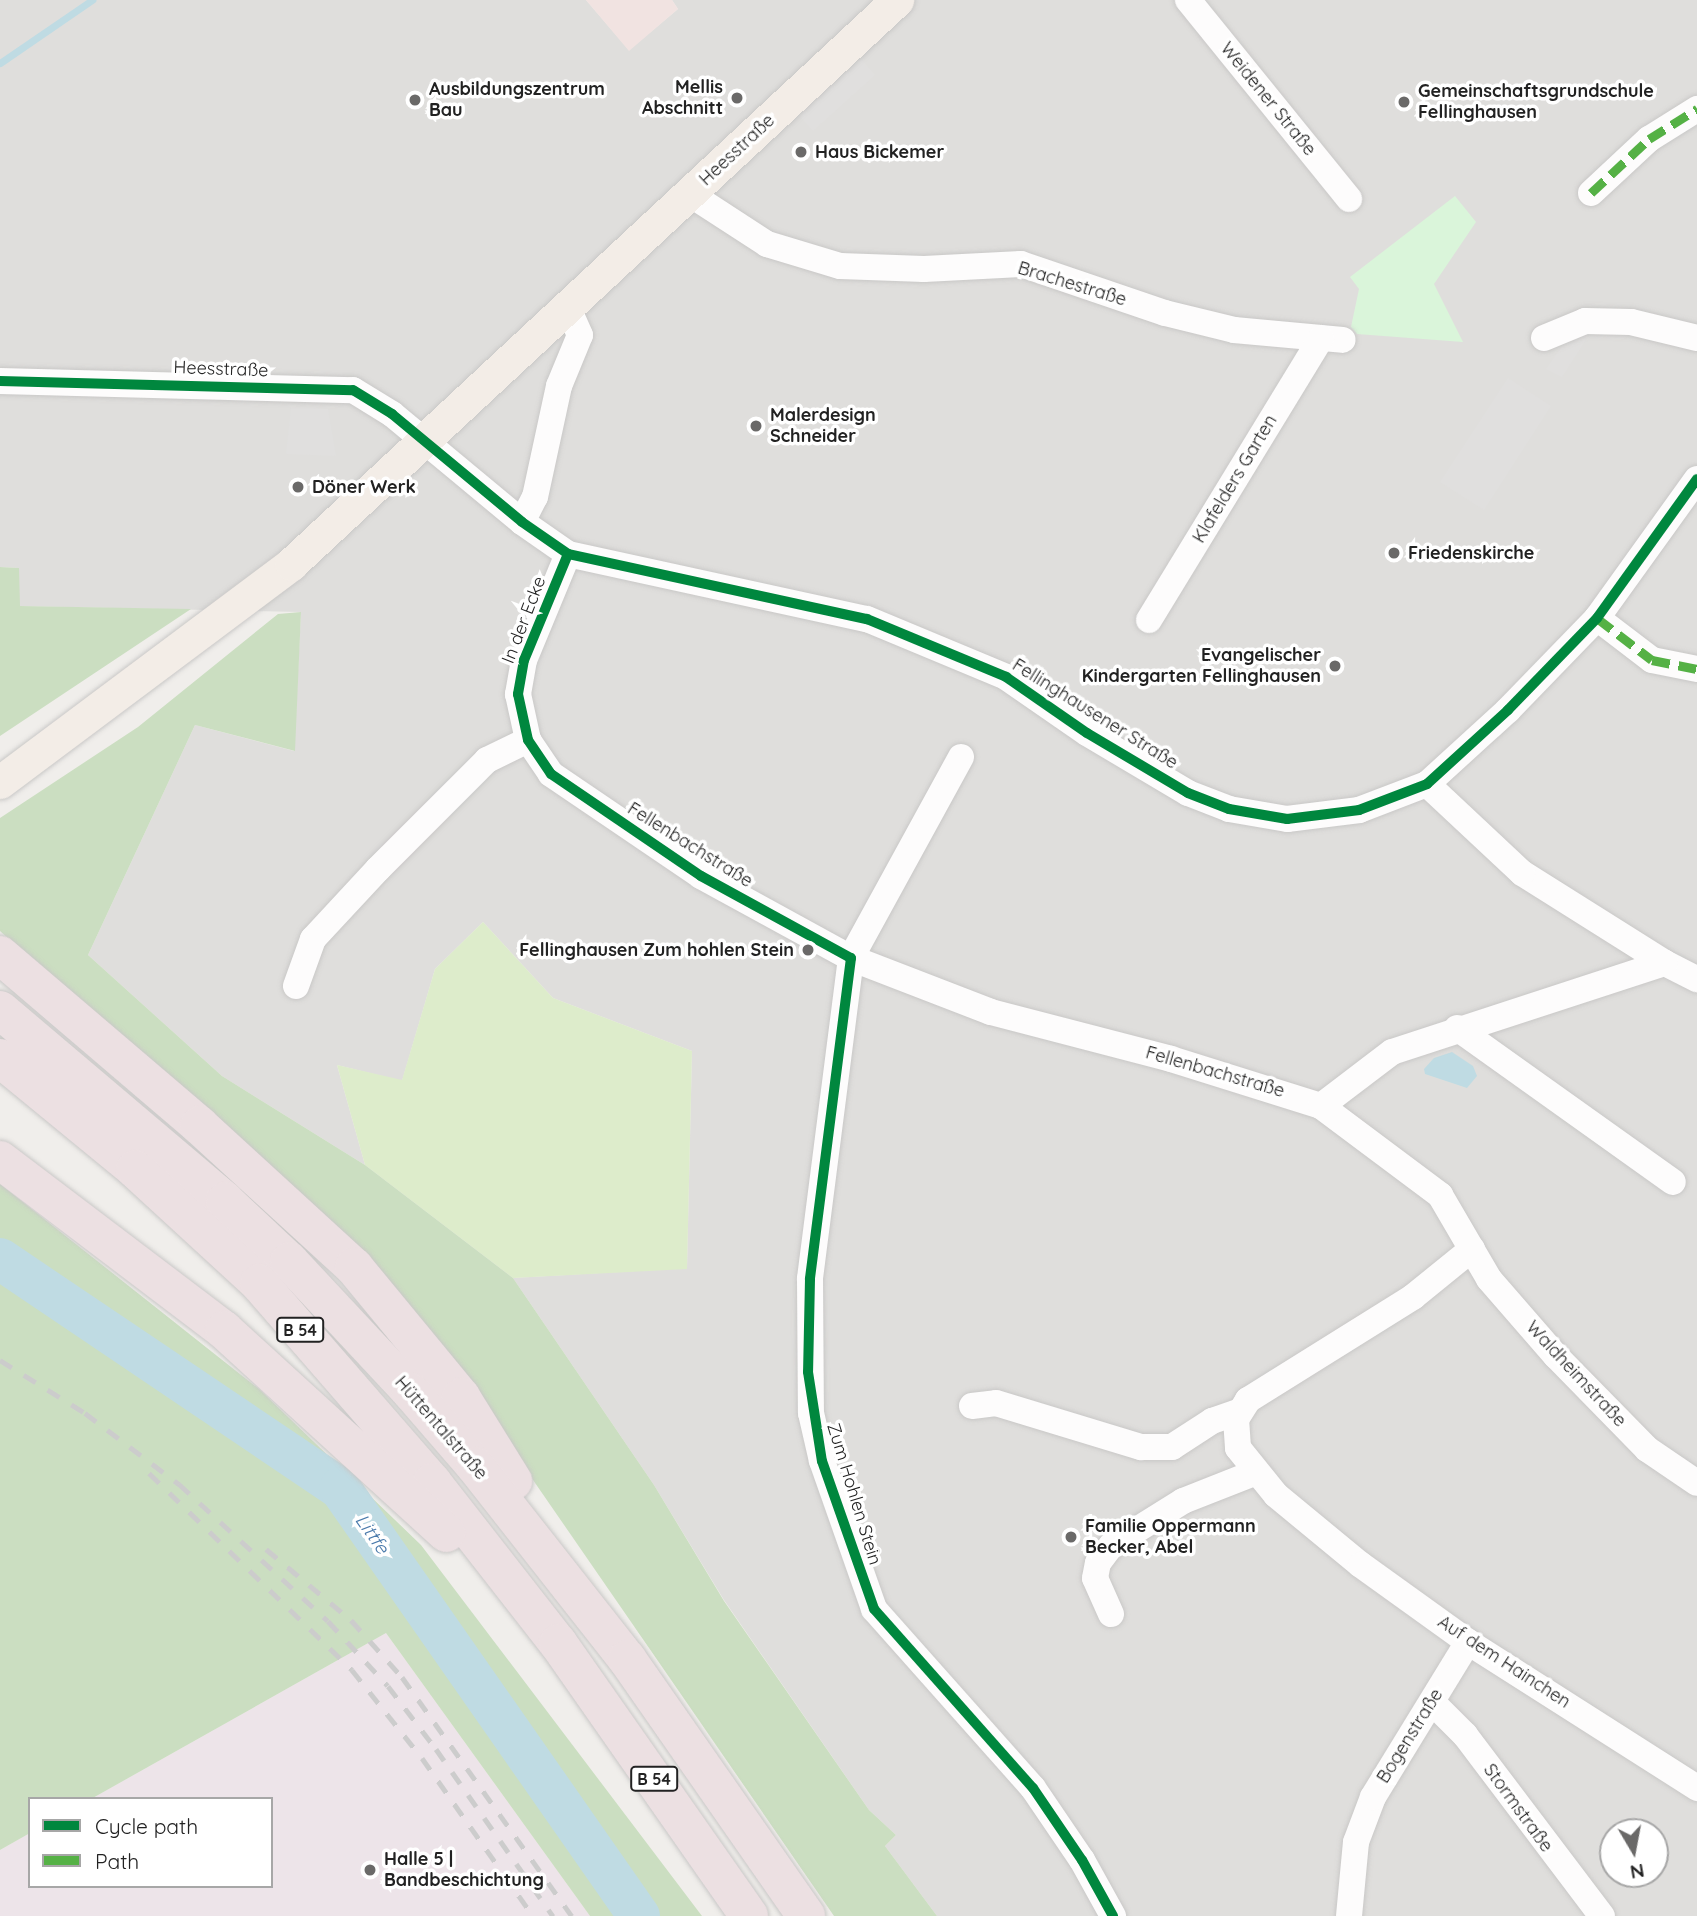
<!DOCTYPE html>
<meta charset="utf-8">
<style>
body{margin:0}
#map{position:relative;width:1697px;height:1916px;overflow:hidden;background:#f0eeeb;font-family:Quicksand,sans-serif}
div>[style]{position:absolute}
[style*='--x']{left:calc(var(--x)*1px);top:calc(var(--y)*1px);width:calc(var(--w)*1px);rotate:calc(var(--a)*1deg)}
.residential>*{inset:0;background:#dfdedc}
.commercial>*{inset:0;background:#f1e3e1}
.industrial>*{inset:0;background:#ede4e9}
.grass>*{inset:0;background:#ddeccb}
.forest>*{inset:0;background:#cbdec1}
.park>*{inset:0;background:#daf5da}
.parking>*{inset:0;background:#e0dfde}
.water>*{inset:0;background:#bfdbe3}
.stream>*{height:7px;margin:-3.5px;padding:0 3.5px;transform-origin:3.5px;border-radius:3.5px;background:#bfdbe3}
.river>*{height:42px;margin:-21px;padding:0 21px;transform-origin:21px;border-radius:21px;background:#bfdbe3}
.roads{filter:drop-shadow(0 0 2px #c9c8c7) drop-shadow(0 0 2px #c9c8c7)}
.minor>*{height:26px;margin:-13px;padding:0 13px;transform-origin:13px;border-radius:13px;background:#fdfcfc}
.major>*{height:33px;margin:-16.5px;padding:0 16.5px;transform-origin:16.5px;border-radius:16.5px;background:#f3ede7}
.highway>*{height:38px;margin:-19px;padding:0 19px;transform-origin:19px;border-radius:19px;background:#ece0e2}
.rail>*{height:5px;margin-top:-2.5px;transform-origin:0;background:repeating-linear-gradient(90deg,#ccc 0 14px,transparent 0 28px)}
.quiet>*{height:9px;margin-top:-4.5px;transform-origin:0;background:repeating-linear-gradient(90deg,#55b145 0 18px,transparent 0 27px)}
.cycleway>*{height:10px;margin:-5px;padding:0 5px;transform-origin:5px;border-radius:5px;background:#00873e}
.dots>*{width:19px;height:19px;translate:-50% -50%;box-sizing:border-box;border:4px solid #fff;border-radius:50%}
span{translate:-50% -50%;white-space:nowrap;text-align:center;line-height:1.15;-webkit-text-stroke:7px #fff;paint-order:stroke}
.shield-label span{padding:2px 5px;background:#fff;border:2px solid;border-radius:5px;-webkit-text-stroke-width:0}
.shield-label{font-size:16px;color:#222;font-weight:700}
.poi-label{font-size:18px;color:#222;font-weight:700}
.right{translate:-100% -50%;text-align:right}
.left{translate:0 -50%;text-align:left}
.street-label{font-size:18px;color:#222}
.water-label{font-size:19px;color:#4a7aab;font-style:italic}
.legend{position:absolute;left:28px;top:1797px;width:245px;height:91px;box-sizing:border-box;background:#fff;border:2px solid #a7a7a7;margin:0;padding:9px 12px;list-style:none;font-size:21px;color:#222}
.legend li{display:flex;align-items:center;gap:14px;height:35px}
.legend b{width:35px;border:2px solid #a7a7a7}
.north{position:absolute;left:1599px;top:1818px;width:70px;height:70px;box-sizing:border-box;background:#fff;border:2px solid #a7a7a7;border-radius:50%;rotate:170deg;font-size:19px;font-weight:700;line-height:28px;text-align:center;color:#222}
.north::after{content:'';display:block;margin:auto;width:24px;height:32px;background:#6a6968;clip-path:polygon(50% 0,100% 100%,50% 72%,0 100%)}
</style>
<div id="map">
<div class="residential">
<i style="clip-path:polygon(evenodd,0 0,586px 0,629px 50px,678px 9px,672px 0,1697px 0,1697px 1916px,937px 1916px,885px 1846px,896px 1835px,869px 1810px,724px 1600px,654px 1485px,513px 1278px,687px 1268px,692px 1051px,553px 998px,483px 922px,435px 969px,402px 1081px,337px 1065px,365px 1165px,222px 1076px,88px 955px,195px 725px,294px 751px,301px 612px,19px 606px,19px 568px,0 567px,0 0,1613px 1832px,1655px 1832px,1655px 1874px,1613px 1874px,1613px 1832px)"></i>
</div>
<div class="commercial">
<i style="clip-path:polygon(586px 0,672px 0,678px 9px,629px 51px)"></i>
</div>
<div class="industrial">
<i style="clip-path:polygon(386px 1633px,590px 1916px,0 1916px,0 1850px,30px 1833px,30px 1886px,271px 1886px,271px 1799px,91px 1799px)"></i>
</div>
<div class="grass">
<i style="clip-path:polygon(483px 922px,553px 998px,692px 1051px,687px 1269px,513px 1278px,365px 1165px,337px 1065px,402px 1080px,435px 969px)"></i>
</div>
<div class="forest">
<i style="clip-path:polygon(0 567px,19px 568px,20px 606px,191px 609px,0 736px)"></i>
<i style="clip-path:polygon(301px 612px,295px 751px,195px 725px,88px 955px,222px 1076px,365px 1165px,513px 1278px,654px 1485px,724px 1601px,869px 1810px,896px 1835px,885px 1846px,937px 1916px,834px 1916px,444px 1351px,340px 1235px,0 931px,0 818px,138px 727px,278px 614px)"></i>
<i style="clip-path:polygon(0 1184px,259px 1389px,421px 1545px,702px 1916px,590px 1916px,386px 1633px,91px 1799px,30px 1799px,30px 1833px,0 1850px)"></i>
</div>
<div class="park">
<i style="clip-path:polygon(1455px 196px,1476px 222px,1434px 284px,1463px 342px,1357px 334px,1351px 327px,1359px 289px,1350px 277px)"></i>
</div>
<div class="parking">
<i style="clip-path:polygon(861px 59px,875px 75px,813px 131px,798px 114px)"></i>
<i style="clip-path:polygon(1573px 331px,1627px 331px,1624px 339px,1587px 338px,1562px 377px,1546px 369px)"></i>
<i style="clip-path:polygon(1508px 378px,1551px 406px,1484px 510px,1440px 482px)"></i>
<i style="clip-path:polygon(291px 407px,328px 409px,336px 456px,286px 454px)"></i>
</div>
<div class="water">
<i style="clip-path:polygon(1452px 1052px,1473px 1066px,1477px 1076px,1467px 1088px,1425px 1074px,1424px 1069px,1434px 1058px)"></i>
</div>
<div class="stream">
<i style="--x:0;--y:63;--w:112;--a:-34.4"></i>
</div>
<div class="river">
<i style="--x:0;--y:1259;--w:410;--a:34"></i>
<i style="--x:340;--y:1488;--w:522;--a:55.06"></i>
</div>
<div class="roads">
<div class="minor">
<i style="--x:1188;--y:0;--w:256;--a:51"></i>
<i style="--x:1591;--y:193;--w:79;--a:-43"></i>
<i style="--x:1649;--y:139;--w:57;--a:-32"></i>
<i style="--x:690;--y:194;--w:92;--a:33"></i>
<i style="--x:767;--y:244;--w:76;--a:16.8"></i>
<i style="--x:840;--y:266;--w:84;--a:2"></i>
<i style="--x:924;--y:269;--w:97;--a:-3"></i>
<i style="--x:1021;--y:264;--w:152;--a:18.8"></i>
<i style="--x:1165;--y:313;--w:71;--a:13.8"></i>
<i style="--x:1234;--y:330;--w:109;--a:5.2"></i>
<i style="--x:1544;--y:338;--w:44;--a:-22.5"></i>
<i style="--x:1585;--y:321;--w:46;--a:1.2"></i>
<i style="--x:1631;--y:322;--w:68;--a:13.6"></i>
<i style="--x:0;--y:381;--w:353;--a:1.5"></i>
<i style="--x:353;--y:390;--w:46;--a:31.6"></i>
<i style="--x:392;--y:414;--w:169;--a:39.7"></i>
<i style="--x:522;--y:522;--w:56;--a:34.8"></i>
<i style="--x:568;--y:554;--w:306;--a:12.3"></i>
<i style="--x:867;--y:619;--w:151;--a:22.6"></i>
<i style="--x:1006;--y:677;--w:98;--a:34.7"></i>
<i style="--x:1087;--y:733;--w:117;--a:30.7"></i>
<i style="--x:1188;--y:793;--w:44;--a:21.3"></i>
<i style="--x:1229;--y:809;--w:59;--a:9.8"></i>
<i style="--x:1287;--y:819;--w:73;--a:-7.1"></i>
<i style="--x:1359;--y:810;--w:73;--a:-20.9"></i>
<i style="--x:1427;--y:784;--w:110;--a:-42.4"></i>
<i style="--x:1508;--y:710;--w:128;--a:-45.9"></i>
<i style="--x:1597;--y:618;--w:171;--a:-54.3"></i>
<i style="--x:522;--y:522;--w:28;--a:-63"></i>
<i style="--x:535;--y:497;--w:114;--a:-77.8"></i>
<i style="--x:559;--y:386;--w:55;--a:-67.6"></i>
<i style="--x:580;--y:335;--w:32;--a:-114"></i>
<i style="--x:568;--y:554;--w:115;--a:112.5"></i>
<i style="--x:524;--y:660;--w:35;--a:100"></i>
<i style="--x:518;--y:694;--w:47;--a:77.7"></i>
<i style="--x:528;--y:740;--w:41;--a:55.9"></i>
<i style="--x:551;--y:774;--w:181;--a:34.2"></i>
<i style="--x:701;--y:876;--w:171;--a:28.7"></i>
<i style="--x:851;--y:958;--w:150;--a:21.1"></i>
<i style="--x:991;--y:1012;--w:186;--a:14.6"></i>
<i style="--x:1171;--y:1059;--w:157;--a:17.4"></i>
<i style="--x:1321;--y:1106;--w:149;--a:36.8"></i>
<i style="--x:1440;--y:1195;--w:97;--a:59.7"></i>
<i style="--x:1489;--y:1279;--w:102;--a:49"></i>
<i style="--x:1556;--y:1356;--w:130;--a:45.6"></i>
<i style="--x:1647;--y:1449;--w:60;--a:34.2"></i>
<i style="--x:1597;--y:618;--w:69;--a:37.4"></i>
<i style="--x:1652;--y:660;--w:46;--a:11.3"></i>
<i style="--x:1149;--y:620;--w:330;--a:-58.6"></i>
<i style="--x:961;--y:757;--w:229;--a:118.7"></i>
<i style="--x:851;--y:958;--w:324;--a:97.3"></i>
<i style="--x:810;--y:1279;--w:134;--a:89.6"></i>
<i style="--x:811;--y:1413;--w:49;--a:77.1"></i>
<i style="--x:822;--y:1461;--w:157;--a:70.6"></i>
<i style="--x:874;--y:1609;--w:239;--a:48.4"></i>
<i style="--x:1033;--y:1788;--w:87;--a:55.8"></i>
<i style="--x:1082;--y:1860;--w:64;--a:61"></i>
<i style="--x:1665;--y:963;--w:36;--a:27"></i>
<i style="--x:296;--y:986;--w:50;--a:-70.1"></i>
<i style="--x:313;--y:939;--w:96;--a:-47.1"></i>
<i style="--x:378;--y:869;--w:154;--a:-45"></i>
<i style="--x:487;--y:760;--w:46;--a:-26"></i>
<i style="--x:1457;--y:1028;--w:265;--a:35.5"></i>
<i style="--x:1321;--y:1106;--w:89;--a:-37.3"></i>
<i style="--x:1392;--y:1052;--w:287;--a:-18.1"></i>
<i style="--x:1665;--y:963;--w:169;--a:-147.8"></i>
<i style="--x:1522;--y:873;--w:130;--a:-136.9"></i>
<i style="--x:1472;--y:1249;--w:76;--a:140.9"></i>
<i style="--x:1413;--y:1297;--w:195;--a:148"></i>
<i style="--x:1248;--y:1400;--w:22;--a:122"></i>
<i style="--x:1236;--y:1419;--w:29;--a:86"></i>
<i style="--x:1238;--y:1448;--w:60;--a:51"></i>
<i style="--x:1276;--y:1495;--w:110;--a:39.5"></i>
<i style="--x:1361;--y:1565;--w:132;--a:35.7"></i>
<i style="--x:1468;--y:1642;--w:272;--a:32.5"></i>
<i style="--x:972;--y:1406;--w:24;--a:-7"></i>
<i style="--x:996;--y:1403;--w:152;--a:16.9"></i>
<i style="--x:1141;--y:1447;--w:31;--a:0"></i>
<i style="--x:1172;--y:1447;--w:48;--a:-33"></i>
<i style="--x:1212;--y:1421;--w:28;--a:-19"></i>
<i style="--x:1111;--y:1614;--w:39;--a:-114"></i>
<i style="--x:1095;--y:1578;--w:15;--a:-79"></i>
<i style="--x:1098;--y:1563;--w:21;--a:-53"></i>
<i style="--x:1111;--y:1546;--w:85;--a:-32"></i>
<i style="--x:1183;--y:1501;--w:76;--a:-21.5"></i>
<i style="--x:1432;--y:1702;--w:47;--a:45"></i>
<i style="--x:1465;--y:1735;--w:227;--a:52.9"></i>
<i style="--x:1349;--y:1916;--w:74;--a:-84.6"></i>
<i style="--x:1356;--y:1842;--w:48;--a:-69.3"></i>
<i style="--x:1373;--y:1797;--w:182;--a:-58.5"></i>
</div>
<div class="major">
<i style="--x:0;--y:782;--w:364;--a:-36.8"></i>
<i style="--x:291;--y:564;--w:828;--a:-42.94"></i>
</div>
<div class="highway">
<i style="--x:0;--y:955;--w:262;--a:40.5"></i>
<i style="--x:199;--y:1125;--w:210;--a:42.5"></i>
<i style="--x:354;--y:1267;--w:168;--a:50.5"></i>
<i style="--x:461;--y:1397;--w:99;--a:58.2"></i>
<i style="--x:0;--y:1010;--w:295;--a:40.3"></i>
<i style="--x:225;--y:1201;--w:88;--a:43.2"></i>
<i style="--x:289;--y:1261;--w:179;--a:47"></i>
<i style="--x:411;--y:1392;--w:98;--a:49.1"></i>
<i style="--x:475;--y:1466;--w:246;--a:51.8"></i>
<i style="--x:627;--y:1659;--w:313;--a:55.1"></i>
<i style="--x:0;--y:1058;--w:175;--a:39.4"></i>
<i style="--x:135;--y:1169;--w:168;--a:42.6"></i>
<i style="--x:259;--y:1283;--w:264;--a:49"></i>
<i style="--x:432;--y:1482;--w:204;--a:52"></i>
<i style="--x:558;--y:1643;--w:333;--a:55"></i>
<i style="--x:0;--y:1160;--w:281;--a:37.2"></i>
<i style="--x:224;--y:1330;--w:301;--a:42.4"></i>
</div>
</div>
<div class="rail">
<i style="--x:0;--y:1360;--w:100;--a:31.9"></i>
<i style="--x:85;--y:1413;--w:118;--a:37.1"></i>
<i style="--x:179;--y:1484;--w:202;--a:42.6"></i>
<i style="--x:328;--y:1621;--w:88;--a:47.3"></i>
<i style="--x:388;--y:1686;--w:79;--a:52.7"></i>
<i style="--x:436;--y:1749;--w:204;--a:55"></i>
<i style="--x:149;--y:1473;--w:283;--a:44.1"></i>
<i style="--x:352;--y:1670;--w:112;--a:51.5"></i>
<i style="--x:422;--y:1758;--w:193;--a:54.9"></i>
<i style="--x:266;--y:1549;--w:111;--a:39.9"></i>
<i style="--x:351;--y:1620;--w:76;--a:48.2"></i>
<i style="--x:402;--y:1677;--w:293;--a:54.6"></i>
</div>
<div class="quiet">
<i style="--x:1591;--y:193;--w:79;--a:-43"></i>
<i style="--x:1649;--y:139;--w:57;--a:-32"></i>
<i style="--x:1597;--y:618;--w:69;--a:37.4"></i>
<i style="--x:1652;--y:660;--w:46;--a:11.3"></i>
</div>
<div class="cycleway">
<i style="--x:0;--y:381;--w:353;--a:1.5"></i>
<i style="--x:353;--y:390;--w:46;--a:31.6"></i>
<i style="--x:392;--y:414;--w:169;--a:39.7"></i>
<i style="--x:522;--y:522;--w:56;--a:34.8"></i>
<i style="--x:568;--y:554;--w:306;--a:12.3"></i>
<i style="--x:867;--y:619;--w:151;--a:22.6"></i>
<i style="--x:1006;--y:677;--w:98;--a:34.7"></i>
<i style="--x:1087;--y:733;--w:117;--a:30.7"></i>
<i style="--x:1188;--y:793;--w:44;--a:21.3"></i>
<i style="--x:1229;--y:809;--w:59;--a:9.8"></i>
<i style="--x:1287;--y:819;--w:73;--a:-7.1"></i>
<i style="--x:1359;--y:810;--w:73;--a:-20.9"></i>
<i style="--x:1427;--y:784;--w:110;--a:-42.4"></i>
<i style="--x:1508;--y:710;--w:128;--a:-45.9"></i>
<i style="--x:1597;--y:618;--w:171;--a:-54.3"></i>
<i style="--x:568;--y:554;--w:115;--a:112.5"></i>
<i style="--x:524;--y:660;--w:35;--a:100"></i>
<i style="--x:518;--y:694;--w:47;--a:77.7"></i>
<i style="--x:528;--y:740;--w:41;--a:55.9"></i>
<i style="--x:551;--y:774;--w:181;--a:34.2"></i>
<i style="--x:701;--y:876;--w:171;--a:28.7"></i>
<i style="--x:851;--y:958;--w:324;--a:97.3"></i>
<i style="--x:810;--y:1279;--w:93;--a:91.2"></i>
<i style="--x:808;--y:1372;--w:90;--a:81.1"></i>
<i style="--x:822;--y:1461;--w:157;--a:70.6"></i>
<i style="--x:874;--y:1609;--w:239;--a:48.4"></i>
<i style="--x:1033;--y:1788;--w:87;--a:55.8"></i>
<i style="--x:1082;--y:1860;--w:64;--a:61"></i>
</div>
<div class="dots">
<i style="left:737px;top:98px;background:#6a6968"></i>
<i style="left:415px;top:100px;background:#6a6968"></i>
<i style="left:1404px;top:102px;background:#6a6968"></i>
<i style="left:801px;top:152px;background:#6a6968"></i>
<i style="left:756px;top:426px;background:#6a6968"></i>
<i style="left:298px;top:487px;background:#6a6968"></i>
<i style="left:1394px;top:553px;background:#6a6968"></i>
<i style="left:1335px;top:666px;background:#6a6968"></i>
<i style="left:808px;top:950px;background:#6a6968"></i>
<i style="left:1071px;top:1537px;background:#6a6968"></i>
<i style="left:370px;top:1870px;background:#6a6968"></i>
</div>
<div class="shield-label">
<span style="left:300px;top:1330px">B 54</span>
<span style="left:654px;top:1779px">B 54</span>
</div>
<div class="poi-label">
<span class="right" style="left:723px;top:98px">Mellis<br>Abschnitt</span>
<span class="left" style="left:429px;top:100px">Ausbildungszentrum<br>Bau</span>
<span class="left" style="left:1418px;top:102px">Gemeinschaftsgrundschule<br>Fellinghausen</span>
<span class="left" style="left:815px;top:152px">Haus Bickemer</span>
<span class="left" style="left:770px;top:426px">Malerdesign<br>Schneider</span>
<span class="left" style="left:312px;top:487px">Döner Werk</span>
<span class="left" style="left:1408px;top:553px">Friedenskirche</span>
<span class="right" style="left:1321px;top:666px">Evangelischer<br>Kindergarten Fellinghausen</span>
<span class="right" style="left:794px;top:950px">Fellinghausen Zum hohlen Stein</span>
<span class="left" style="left:1085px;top:1537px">Familie Oppermann<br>Becker, Abel</span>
<span class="left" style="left:384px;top:1870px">Halle 5 |<br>Bandbeschichtung</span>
</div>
<div class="street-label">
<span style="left:1268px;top:99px;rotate:51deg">Weidener Straße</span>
<span style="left:737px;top:150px;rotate:-43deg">Heesstraße</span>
<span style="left:1072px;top:284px;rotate:17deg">Brachestraße</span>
<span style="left:221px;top:369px;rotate:2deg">Heesstraße</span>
<span style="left:1235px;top:479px;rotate:-59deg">Klafelders Garten</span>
<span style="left:524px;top:620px;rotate:-69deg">In der Ecke</span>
<span style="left:1095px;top:714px;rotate:32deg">Fellinghausener Straße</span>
<span style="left:690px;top:845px;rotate:32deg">Fellenbachstraße</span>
<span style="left:1215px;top:1072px;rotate:16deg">Fellenbachstraße</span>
<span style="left:1576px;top:1374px;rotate:47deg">Waldheimstraße</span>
<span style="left:441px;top:1428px;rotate:49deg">Hüttentalstraße</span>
<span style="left:854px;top:1494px;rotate:73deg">Zum Hohlen Stein</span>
<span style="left:1504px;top:1662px;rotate:33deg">Auf dem Hainchen</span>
<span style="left:1410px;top:1736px;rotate:-58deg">Bogenstraße</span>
<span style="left:1518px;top:1808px;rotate:54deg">Stormstraße</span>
</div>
<div class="water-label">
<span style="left:372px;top:1534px;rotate:55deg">Littfe</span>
</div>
<ul class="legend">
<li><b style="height:9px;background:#00873e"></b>Cycle path</li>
<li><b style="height:9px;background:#55b145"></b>Path</li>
</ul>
<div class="north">N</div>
</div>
